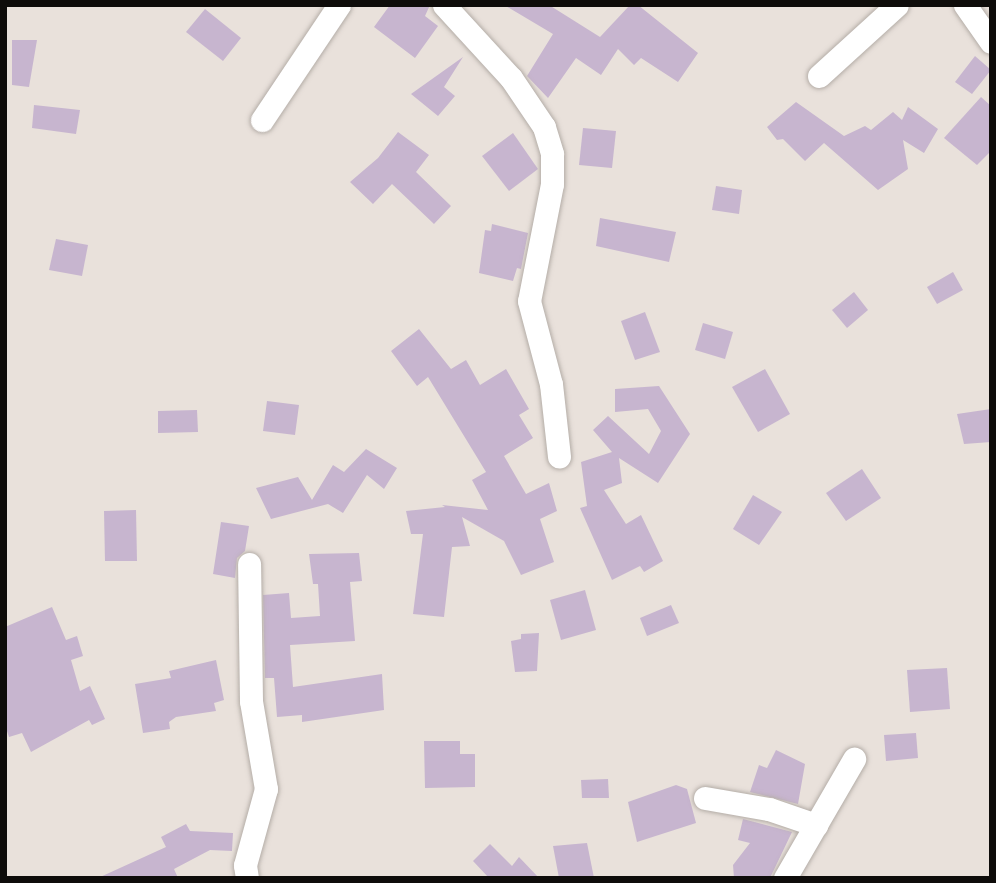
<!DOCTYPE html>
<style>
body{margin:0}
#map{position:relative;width:996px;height:883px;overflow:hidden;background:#e9e1db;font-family:Lato,sans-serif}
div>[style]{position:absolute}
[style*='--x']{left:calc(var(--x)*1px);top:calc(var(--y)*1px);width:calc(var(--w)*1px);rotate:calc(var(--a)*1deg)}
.building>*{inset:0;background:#c7b5cf}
.roads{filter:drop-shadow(0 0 2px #b4ada7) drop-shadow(0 0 2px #b4ada7)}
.minor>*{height:23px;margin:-11.5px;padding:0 11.5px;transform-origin:11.5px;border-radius:11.5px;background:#fff}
span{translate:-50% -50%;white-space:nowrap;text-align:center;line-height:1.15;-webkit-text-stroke:5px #fff;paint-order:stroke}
.frame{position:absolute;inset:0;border:7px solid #0e0c0a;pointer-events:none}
</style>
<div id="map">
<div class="building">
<i style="clip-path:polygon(390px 5px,430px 5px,425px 16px,438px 26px,415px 58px,374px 27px)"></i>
<i style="clip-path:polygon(504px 5px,549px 5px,600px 37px,630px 5px,638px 5px,698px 53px,678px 82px,641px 58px,634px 65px,618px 49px,601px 75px,576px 58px,548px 98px,527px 76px,553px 34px)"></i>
<i style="clip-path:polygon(205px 9px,241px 38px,223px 61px,186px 32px)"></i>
<i style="clip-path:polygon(12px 40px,37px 40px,29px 87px,12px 85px)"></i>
<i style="clip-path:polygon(975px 56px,991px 70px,972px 94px,955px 82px)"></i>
<i style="clip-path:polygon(463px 57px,444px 87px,455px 96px,438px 116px,411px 94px)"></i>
<i style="clip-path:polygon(981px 97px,991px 106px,991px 151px,977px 165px,944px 138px)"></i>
<i style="clip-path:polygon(796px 102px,844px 136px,865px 126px,871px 130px,893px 112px,902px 120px,908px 107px,938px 129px,924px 153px,903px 140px,908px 169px,878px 190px,824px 143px,805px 161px,783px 139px,777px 140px,767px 127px)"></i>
<i style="clip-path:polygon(34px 105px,80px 110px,76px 134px,32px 128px)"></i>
<i style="clip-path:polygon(583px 128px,616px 131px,612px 168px,579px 165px)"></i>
<i style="clip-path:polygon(398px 132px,429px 155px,416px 172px,451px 206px,434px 224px,392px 184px,373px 204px,350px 182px,378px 158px)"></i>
<i style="clip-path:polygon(513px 133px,538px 169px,509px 191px,482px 156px)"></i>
<i style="clip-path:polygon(716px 186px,742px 190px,739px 214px,712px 210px)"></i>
<i style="clip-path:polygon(600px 218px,676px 232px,669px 262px,596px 246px)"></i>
<i style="clip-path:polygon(492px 224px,528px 233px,521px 269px,517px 268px,513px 281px,479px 273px,485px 230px,491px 231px)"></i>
<i style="clip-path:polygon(56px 239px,88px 245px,82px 276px,49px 270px)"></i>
<i style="clip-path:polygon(953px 272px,963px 290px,937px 304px,927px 287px)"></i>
<i style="clip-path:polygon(854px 292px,868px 310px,847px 328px,832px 310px)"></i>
<i style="clip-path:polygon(645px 312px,660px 352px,635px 360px,621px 321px)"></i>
<i style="clip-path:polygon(703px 323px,733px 332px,725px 359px,695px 350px)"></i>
<i style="clip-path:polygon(419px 329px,451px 369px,466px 360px,480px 385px,506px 369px,529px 409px,519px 415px,533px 438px,504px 456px,526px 494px,549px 483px,557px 511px,540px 519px,554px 562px,521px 575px,504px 541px,462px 517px,470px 546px,452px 547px,444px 617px,413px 614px,423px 534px,411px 534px,406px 511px,445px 507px,442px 505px,488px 510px,472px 480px,486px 472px,428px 377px,417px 386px,391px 351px)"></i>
<i style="clip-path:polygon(765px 369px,790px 414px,758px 432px,732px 387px)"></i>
<i style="clip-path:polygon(659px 386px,690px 434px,658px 483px,619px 458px,622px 483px,604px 490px,626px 524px,641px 515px,663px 561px,644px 572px,640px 566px,612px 580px,580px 508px,587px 506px,581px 462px,612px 452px,593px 430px,608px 416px,649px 454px,661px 431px,648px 409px,615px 412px,615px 389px)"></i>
<i style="clip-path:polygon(267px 401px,299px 405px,295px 435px,263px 431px)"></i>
<i style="clip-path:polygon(991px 409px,991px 442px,964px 444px,957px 414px)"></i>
<i style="clip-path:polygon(197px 410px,198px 432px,158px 433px,158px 411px)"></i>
<i style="clip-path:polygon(366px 449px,397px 468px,384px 489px,367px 475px,343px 513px,328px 504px,271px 519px,256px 488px,298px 477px,312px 500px,333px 465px,344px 472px)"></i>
<i style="clip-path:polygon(862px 469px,881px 498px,846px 521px,826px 493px)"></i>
<i style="clip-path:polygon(753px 495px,782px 512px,759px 545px,733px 529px)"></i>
<i style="clip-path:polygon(136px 510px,137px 561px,105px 561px,104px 511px)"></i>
<i style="clip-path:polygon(221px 522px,249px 526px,245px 551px,237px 558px,235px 578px,213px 574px)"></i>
<i style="clip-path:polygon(359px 553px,362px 581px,350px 582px,355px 641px,290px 645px,293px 687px,382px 674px,384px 710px,302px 722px,302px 715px,277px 717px,274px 678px,265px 678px,263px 595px,289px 593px,291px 618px,320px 616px,318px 584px,313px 584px,309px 554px)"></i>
<i style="clip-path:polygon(585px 590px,596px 630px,561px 640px,550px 600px)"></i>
<i style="clip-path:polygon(671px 605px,679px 623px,647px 636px,640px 618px)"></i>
<i style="clip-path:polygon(52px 607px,66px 640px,77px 636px,83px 656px,71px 660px,80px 691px,90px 686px,105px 719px,92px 725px,89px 720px,31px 752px,22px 733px,9px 737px,5px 725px,5px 627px)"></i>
<i style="clip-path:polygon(539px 633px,537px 671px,515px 672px,511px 641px,521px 639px,521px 634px)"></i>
<i style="clip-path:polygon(216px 660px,224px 700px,214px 703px,216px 711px,176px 717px,169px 722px,170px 729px,143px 733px,135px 684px,171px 678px,169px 671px)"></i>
<i style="clip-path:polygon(947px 668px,950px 709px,910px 712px,907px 670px)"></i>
<i style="clip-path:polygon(916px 733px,918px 758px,886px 761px,884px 735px)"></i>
<i style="clip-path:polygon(424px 741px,460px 741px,460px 754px,475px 754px,475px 787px,425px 788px)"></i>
<i style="clip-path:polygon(776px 750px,805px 764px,798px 804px,750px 792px,759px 765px,767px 768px)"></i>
<i style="clip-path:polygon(608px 779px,609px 798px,582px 798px,581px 780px)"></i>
<i style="clip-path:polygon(676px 785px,687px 789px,696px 823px,637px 842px,628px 802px)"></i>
<i style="clip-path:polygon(743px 819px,792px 832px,770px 878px,734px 878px,733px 865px,750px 843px,738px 840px)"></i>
<i style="clip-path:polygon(186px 824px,190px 831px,233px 833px,232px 851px,210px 850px,174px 869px,178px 878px,98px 878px,166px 847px,161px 837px)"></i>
<i style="clip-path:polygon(587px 843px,594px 878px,559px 878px,553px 846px)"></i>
<i style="clip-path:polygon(490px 844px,512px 866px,519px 857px,539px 878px,489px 878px,473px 861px)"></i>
</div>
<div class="roads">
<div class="minor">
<i style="--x:444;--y:5;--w:99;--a:47.5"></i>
<i style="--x:511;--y:78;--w:59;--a:56"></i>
<i style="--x:544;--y:127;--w:28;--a:73"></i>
<i style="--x:552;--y:154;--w:30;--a:90"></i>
<i style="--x:552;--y:184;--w:119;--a:101.1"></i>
<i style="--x:529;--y:301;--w:86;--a:75.2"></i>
<i style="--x:551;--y:384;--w:73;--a:83.7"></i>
<i style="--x:965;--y:5;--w:45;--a:54.9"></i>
<i style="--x:819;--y:76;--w:105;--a:-42.3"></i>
<i style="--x:262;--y:120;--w:138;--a:-56.2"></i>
<i style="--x:705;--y:798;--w:65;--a:9.8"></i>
<i style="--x:769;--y:809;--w:50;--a:18.8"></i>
<i style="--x:247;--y:878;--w:13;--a:-99"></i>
<i style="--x:245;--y:865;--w:79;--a:-74.6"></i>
<i style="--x:266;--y:789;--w:89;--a:-99.7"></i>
<i style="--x:251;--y:701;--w:137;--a:-90.8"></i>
<i style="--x:785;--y:878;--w:138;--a:-59.9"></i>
</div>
</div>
<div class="frame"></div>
</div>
